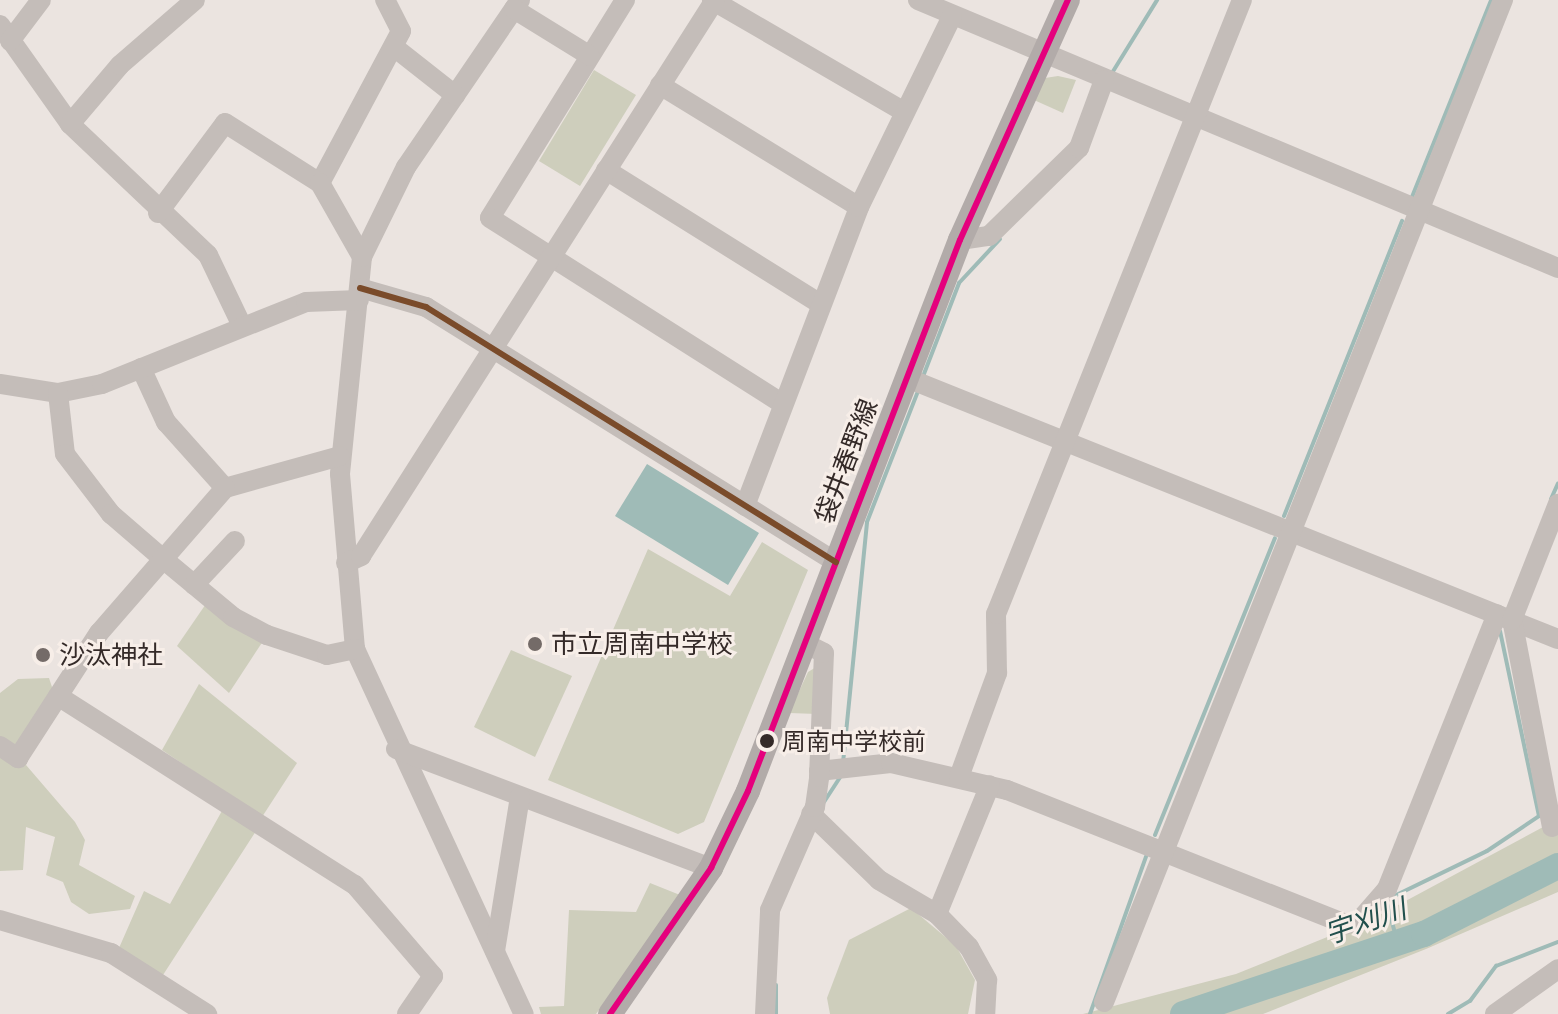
<!DOCTYPE html>
<meta charset="utf-8">
<style>
body{margin:0}
#map{position:relative;width:1558px;height:1014px;overflow:hidden;background:#ebe4e0;font-family:Lato,"Noto Sans JP",sans-serif}
div>[style]{position:absolute}
[style*='--x']{left:calc(var(--x)*1px);top:calc(var(--y)*1px);width:calc(var(--w)*1px);rotate:calc(var(--a)*1deg)}
.green>*{inset:0;background:#cecebc}
.water>*{inset:0;background:#9fbbb7}
.stream>*{height:4px;margin:-2px;padding:0 2px;transform-origin:2px;border-radius:2px;background:#9fbbb7}
.river>*{height:26px;margin:-13px;padding:0 13px;transform-origin:13px;border-radius:13px;background:#9fbbb7}
.minor>*{height:20px;margin:-10px;padding:0 10px;transform-origin:10px;border-radius:10px;background:#c4bdb9}
.major>*{height:24px;margin:-12px;padding:0 12px;transform-origin:12px;border-radius:12px;background:#b2aba9}
.bus-1>*{height:6px;margin:-3px;padding:0 3px;transform-origin:3px;border-radius:3px;background:#e5007d}
.bus-2>*{height:6px;margin:-3px;padding:0 3px;transform-origin:3px;border-radius:3px;background:#7a4b2a}
.dots>*{width:22px;height:22px;translate:-50% -50%;box-sizing:border-box;border:4px solid #f7eee8;border-radius:50%}
span{translate:-50% -50%;white-space:nowrap;text-align:center;line-height:1.15;-webkit-text-stroke:6px #f7eee8;paint-order:stroke}
.bus-label{font-size:24px;color:#342a28}
.left{translate:0 -50%;text-align:left}
.street-label{font-size:26px;color:#342a28}
.poi-label{font-size:26px;color:#342a28}
.water-label{font-size:28px;color:#22504d;font-style:italic}
</style>
<div id="map">
<div class="green">
<i style="clip-path:polygon(594px 70px,636px 95px,580px 186px,539px 161px)"></i>
<i style="clip-path:polygon(1058px 76px,1076px 80px,1063px 113px,1034px 100px,1045px 78px)"></i>
<i style="clip-path:polygon(762px 542px,808px 570px,704px 822px,678px 834px,548px 780px,648px 549px,730px 596px)"></i>
<i style="clip-path:polygon(210px 598px,267px 635px,229px 693px,177px 646px)"></i>
<i style="clip-path:polygon(511px 650px,572px 676px,535px 757px,474px 727px)"></i>
<i style="clip-path:polygon(818px 666px,817px 714px,789px 713px,808px 672px)"></i>
<i style="clip-path:polygon(49px 678px,56px 699px,26px 765px,75px 822px,85px 840px,79px 865px,135px 896px,130px 909px,89px 914px,71px 902px,63px 882px,46px 875px,55px 837px,26px 827px,23px 870px,0 871px,0 693px,18px 679px)"></i>
<i style="clip-path:polygon(199px 684px,297px 763px,262px 817px,162px 750px)"></i>
<i style="clip-path:polygon(223px 809px,256px 831px,163px 975px,119px 948px,144px 891px,170px 904px)"></i>
<i style="clip-path:polygon(1558px 819px,1558px 892px,1426px 949px,1263px 1014px,1083px 1014px,1236px 974px,1374px 918px)"></i>
<i style="clip-path:polygon(650px 883px,680px 895px,596px 1014px,541px 1014px,539px 1007px,564px 1006px,569px 910px,636px 912px)"></i>
<i style="clip-path:polygon(911px 908px,956px 946px,975px 980px,968px 1014px,830px 1014px,827px 998px,849px 940px)"></i>
</div>
<div class="water">
<i style="clip-path:polygon(647px 464px,759px 533px,728px 585px,615px 516px)"></i>
</div>
<div class="stream">
<i style="--x:1112;--y:73;--w:86;--a:-58.3"></i>
<i style="--x:1412;--y:197;--w:212;--a:-68.1"></i>
<i style="--x:922;--y:379;--w:103;--a:-68.9"></i>
<i style="--x:959;--y:283;--w:60;--a:-47"></i>
<i style="--x:1551;--y:499;--w:17;--a:-66"></i>
<i style="--x:1284;--y:516;--w:318;--a:-68.2"></i>
<i style="--x:843;--y:763;--w:242;--a:-84.3"></i>
<i style="--x:867;--y:522;--w:141;--a:-68.7"></i>
<i style="--x:824;--y:802;--w:31;--a:-57"></i>
<i style="--x:1155;--y:835;--w:320;--a:-68"></i>
<i style="--x:1398;--y:944;--w:46;--a:-105.3"></i>
<i style="--x:1386;--y:900;--w:112;--a:-25.9"></i>
<i style="--x:1487;--y:851;--w:63;--a:-33.9"></i>
<i style="--x:1539;--y:816;--w:189;--a:-101.9"></i>
<i style="--x:776;--y:1014;--w:29;--a:-90"></i>
<i style="--x:1090;--y:1014;--w:167;--a:-70.4"></i>
<i style="--x:1448;--y:1014;--w:26;--a:-31"></i>
<i style="--x:1470;--y:1001;--w:44;--a:-53.4"></i>
<i style="--x:1496;--y:966;--w:66;--a:-21.2"></i>
</div>
<div class="river">
<i style="--x:1183;--y:1014;--w:254;--a:-18.4"></i>
<i style="--x:1424;--y:934;--w:150;--a:-26.9"></i>
</div>
<div class="minor">
<i style="--x:520;--y:0;--w:202;--a:124.3"></i>
<i style="--x:406;--y:167;--w:100;--a:116.1"></i>
<i style="--x:362;--y:257;--w:218;--a:95.8"></i>
<i style="--x:340;--y:474;--w:176;--a:85.1"></i>
<i style="--x:355;--y:649;--w:402;--a:65.2"></i>
<i style="--x:625;--y:0;--w:256;--a:121.8"></i>
<i style="--x:490;--y:218;--w:347;--a:32.4"></i>
<i style="--x:712;--y:0;--w:221;--a:30.2"></i>
<i style="--x:918;--y:0;--w:694;--a:22.72"></i>
<i style="--x:514;--y:9;--w:89;--a:31.7"></i>
<i style="--x:0;--y:25;--w:121;--a:54.7"></i>
<i style="--x:70;--y:124;--w:190;--a:43.5"></i>
<i style="--x:208;--y:255;--w:79;--a:64.4"></i>
<i style="--x:10;--y:41;--w:51;--a:-52.9"></i>
<i style="--x:394;--y:47;--w:78;--a:38.2"></i>
<i style="--x:660;--y:85;--w:233;--a:31.5"></i>
<i style="--x:70;--y:124;--w:77;--a:-49.7"></i>
<i style="--x:120;--y:65;--w:99;--a:-40.9"></i>
<i style="--x:606;--y:170;--w:251;--a:32"></i>
<i style="--x:320;--y:183;--w:172;--a:-61.9"></i>
<i style="--x:401;--y:31;--w:35;--a:-117"></i>
<i style="--x:158;--y:213;--w:112;--a:-53.3"></i>
<i style="--x:225;--y:123;--w:112;--a:32.3"></i>
<i style="--x:320;--y:183;--w:85;--a:60.4"></i>
<i style="--x:960;--y:240;--w:29;--a:-8"></i>
<i style="--x:989;--y:236;--w:126;--a:-44.4"></i>
<i style="--x:1079;--y:148;--w:72;--a:-69.8"></i>
<i style="--x:360;--y:288;--w:69;--a:16.1"></i>
<i style="--x:426;--y:307;--w:483;--a:31.9"></i>
<i style="--x:141;--y:368;--w:60;--a:65.2"></i>
<i style="--x:166;--y:422;--w:89;--a:48.2"></i>
<i style="--x:225;--y:488;--w:119;--a:-15.5"></i>
<i style="--x:907;--y:378;--w:701;--a:21.85"></i>
<i style="--x:0;--y:384;--w:59;--a:8.8"></i>
<i style="--x:58;--y:393;--w:45;--a:-11.6"></i>
<i style="--x:102;--y:384;--w:220;--a:-21.9"></i>
<i style="--x:306;--y:302;--w:53;--a:-2.2"></i>
<i style="--x:58;--y:393;--w:61;--a:83.5"></i>
<i style="--x:65;--y:454;--w:76;--a:52.5"></i>
<i style="--x:111;--y:514;--w:67;--a:40.8"></i>
<i style="--x:162;--y:558;--w:92;--a:39.7"></i>
<i style="--x:233;--y:617;--w:38;--a:28"></i>
<i style="--x:267;--y:635;--w:63;--a:18.4"></i>
<i style="--x:327;--y:655;--w:29;--a:-12"></i>
<i style="--x:745;--y:506;--w:320;--a:-69.1"></i>
<i style="--x:859;--y:207;--w:212;--a:-64"></i>
<i style="--x:346;--y:563;--w:17;--a:-25"></i>
<i style="--x:361;--y:556;--w:659;--a:-57.52"></i>
<i style="--x:194;--y:585;--w:60;--a:-47"></i>
<i style="--x:58;--y:696;--w:352;--a:32.5"></i>
<i style="--x:355;--y:885;--w:120;--a:49.4"></i>
<i style="--x:433;--y:976;--w:46;--a:124.4"></i>
<i style="--x:0;--y:746;--w:22;--a:34"></i>
<i style="--x:18;--y:758;--w:149;--a:-57.1"></i>
<i style="--x:99;--y:633;--w:192;--a:-49"></i>
<i style="--x:396;--y:749;--w:337;--a:20.7"></i>
<i style="--x:819;--y:771;--w:72;--a:-6.3"></i>
<i style="--x:891;--y:763;--w:119;--a:13.1"></i>
<i style="--x:1007;--y:790;--w:365;--a:21.6"></i>
<i style="--x:1346;--y:924;--w:15;--a:-16"></i>
<i style="--x:1360;--y:920;--w:41;--a:-48.9"></i>
<i style="--x:1387;--y:889;--w:296;--a:-68.2"></i>
<i style="--x:959;--y:777;--w:111;--a:-69.9"></i>
<i style="--x:997;--y:673;--w:59;--a:-91"></i>
<i style="--x:996;--y:614;--w:661;--a:-68.17"></i>
<i style="--x:811;--y:814;--w:95;--a:44.1"></i>
<i style="--x:879;--y:880;--w:67;--a:30.4"></i>
<i style="--x:937;--y:914;--w:46;--a:45.9"></i>
<i style="--x:969;--y:947;--w:38;--a:61"></i>
<i style="--x:987;--y:980;--w:34;--a:93"></i>
<i style="--x:1552;--y:827;--w:211;--a:-100.9"></i>
<i style="--x:1512;--y:620;--w:125;--a:-68.4"></i>
<i style="--x:937;--y:914;--w:139;--a:-67.7"></i>
<i style="--x:0;--y:920;--w:116;--a:16.6"></i>
<i style="--x:111;--y:953;--w:114;--a:32.4"></i>
<i style="--x:495;--y:951;--w:156;--a:-80.8"></i>
<i style="--x:1104;--y:1002;--w:1079;--a:-68.29"></i>
<i style="--x:765;--y:1014;--w:104;--a:-87.2"></i>
<i style="--x:770;--y:910;--w:112;--a:-66.4"></i>
<i style="--x:815;--y:807;--w:30;--a:-82"></i>
<i style="--x:819;--y:777;--w:124;--a:-87.7"></i>
<i style="--x:824;--y:653;--w:20;--a:-153"></i>
<i style="--x:1495;--y:1014;--w:77;--a:-35.5"></i>
</div>
<div class="major">
<i style="--x:610;--y:1014;--w:178;--a:-55.3"></i>
<i style="--x:711;--y:868;--w:85;--a:-64.3"></i>
<i style="--x:748;--y:791;--w:590;--a:-68.96"></i>
<i style="--x:960;--y:240;--w:263;--a:-65.8"></i>
</div>
<div class="bus-1">
<i style="--x:610;--y:1014;--w:178;--a:-55.3"></i>
<i style="--x:711;--y:868;--w:85;--a:-64.3"></i>
<i style="--x:748;--y:791;--w:590;--a:-68.96"></i>
<i style="--x:960;--y:240;--w:263;--a:-65.8"></i>
</div>
<div class="bus-2">
<i style="--x:360;--y:288;--w:69;--a:16.1"></i>
<i style="--x:426;--y:307;--w:483;--a:31.9"></i>
</div>
<div class="dots">
<i style="left:535px;top:644px;background:#746b68"></i>
<i style="left:43px;top:655px;background:#746b68"></i>
<i style="left:767px;top:741px;background:#342a28"></i>
</div>
<div class="bus-label">
<span class="left" style="left:782px;top:741px">周南中学校前</span>
</div>
<div class="street-label">
<span style="left:846px;top:461px;rotate:-69deg">袋井春野線</span>
</div>
<div class="poi-label">
<span class="left" style="left:551px;top:644px">市立周南中学校</span>
<span class="left" style="left:59px;top:655px">沙汰神社</span>
</div>
<div class="water-label">
<span style="left:1365px;top:920px;rotate:-19deg">宇刈川</span>
</div>
</div>
